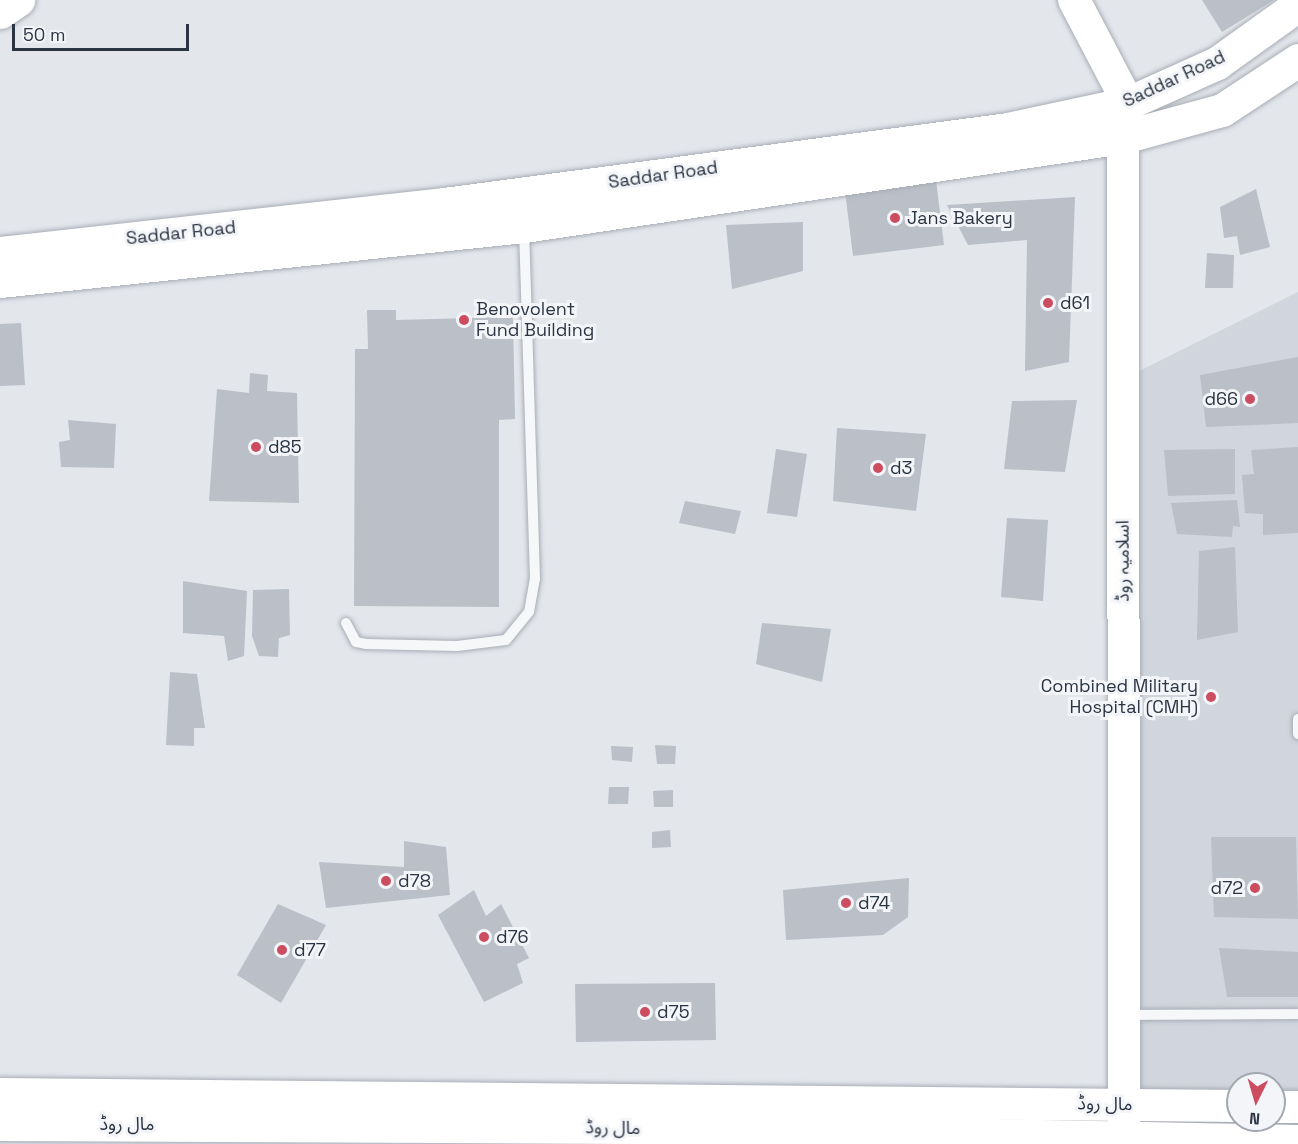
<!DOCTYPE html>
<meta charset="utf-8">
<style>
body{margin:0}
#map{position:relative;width:1298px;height:1144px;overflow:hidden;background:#e3e6eb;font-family:"Space Grotesk","Noto Sans Arabic",sans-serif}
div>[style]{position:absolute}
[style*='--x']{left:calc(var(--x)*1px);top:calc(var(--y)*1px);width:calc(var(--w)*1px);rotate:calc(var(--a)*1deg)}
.built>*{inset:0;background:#d1d5dd}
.building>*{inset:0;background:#babfc8}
.roads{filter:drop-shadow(0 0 2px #a8adb5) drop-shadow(0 0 2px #a8adb5)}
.lane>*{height:10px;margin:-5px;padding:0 5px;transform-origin:5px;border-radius:5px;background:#f6f7f9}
.secondary>*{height:32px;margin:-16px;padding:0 16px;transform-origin:16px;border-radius:16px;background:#fff}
.primary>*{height:33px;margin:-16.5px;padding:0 16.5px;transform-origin:16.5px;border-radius:16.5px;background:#fff}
.dots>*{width:16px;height:16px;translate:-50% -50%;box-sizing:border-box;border:3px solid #f3f5f8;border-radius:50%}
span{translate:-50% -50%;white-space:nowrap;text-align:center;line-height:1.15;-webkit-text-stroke:6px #f3f5f8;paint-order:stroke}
.street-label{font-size:18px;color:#2b3443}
.poi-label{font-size:18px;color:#2b3443}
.left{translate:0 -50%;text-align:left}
.right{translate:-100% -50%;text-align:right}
.north{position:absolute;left:1226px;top:1072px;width:60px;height:60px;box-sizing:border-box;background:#f3f5f8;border:2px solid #a3a8b0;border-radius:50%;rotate:185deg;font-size:16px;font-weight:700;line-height:24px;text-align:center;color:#2b3443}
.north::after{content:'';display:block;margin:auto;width:21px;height:27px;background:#cc4c60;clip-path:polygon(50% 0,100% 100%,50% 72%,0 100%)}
.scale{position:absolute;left:12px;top:24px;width:177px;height:27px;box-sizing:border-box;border:3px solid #2b3443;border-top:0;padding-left:8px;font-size:18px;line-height:21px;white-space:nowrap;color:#2b3443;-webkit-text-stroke:4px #f3f5f8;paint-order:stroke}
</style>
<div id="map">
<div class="built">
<i style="clip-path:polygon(1298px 292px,1298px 1107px,1274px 1107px,1274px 1084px,1238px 1084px,1238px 1106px,1124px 1104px,1123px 379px)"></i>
</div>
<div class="building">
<i style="clip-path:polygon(1202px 0,1274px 0,1222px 32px)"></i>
<i style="clip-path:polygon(936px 180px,944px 245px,853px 256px,845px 191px)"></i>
<i style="clip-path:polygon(1256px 189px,1270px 247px,1240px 255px,1237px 236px,1224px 238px,1220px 207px)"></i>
<i style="clip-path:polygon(1075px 197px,1069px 362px,1025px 371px,1027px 240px,968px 245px,947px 205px)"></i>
<i style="clip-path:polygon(803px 222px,803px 271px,732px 289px,726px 225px)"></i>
<i style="clip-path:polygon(1207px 253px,1234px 255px,1233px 288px,1205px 288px)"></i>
<i style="clip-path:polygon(367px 310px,396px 310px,396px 320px,513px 317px,515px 419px,499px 420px,499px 607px,354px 606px,355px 349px,368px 349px)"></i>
<i style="clip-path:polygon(21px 323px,25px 385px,0 386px,0 324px)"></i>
<i style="clip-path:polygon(1298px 357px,1298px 423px,1206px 427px,1200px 375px)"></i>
<i style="clip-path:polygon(250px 373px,268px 375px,267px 391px,297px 393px,299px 503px,209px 501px,217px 389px,249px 393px)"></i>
<i style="clip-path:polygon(1077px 400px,1065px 472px,1004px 469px,1012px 401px)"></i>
<i style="clip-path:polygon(68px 420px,116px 424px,114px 468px,61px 467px,59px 442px,70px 440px)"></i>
<i style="clip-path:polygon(837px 428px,926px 434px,916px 511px,833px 501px)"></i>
<i style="clip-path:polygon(1298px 447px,1298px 533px,1263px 535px,1263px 514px,1245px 513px,1242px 475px,1254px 474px,1251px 450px)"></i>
<i style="clip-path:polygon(776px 449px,807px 454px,797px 517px,767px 513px)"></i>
<i style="clip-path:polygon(1235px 449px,1235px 494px,1168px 496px,1164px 450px)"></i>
<i style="clip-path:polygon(1237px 500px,1240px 527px,1233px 526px,1232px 537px,1177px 534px,1171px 503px)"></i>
<i style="clip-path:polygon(685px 501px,741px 511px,735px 534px,679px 523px)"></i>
<i style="clip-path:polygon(1007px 518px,1048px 520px,1043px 601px,1001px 597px)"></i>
<i style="clip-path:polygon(1235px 547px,1238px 632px,1197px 640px,1199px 551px)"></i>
<i style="clip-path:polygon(183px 581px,247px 591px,244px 656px,228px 661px,224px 636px,183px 633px)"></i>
<i style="clip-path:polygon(289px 589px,290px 635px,279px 638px,278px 657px,259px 656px,252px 636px,253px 590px)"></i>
<i style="clip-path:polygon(762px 623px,831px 629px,822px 682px,756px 664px)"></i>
<i style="clip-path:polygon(170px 672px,197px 674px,205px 728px,194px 728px,194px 746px,166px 745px)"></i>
<i style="clip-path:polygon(655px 745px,676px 746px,675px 764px,657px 764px)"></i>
<i style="clip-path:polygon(611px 746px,633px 747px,632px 762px,612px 760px)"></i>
<i style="clip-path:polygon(609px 787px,629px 787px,628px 804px,608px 804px)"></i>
<i style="clip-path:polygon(673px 790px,673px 807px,654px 807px,653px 791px)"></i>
<i style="clip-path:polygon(670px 830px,671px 847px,652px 848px,652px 832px)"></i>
<i style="clip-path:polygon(1211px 837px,1296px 837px,1298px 919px,1214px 917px)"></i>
<i style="clip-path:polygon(404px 841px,446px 847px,450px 895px,326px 908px,319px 862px,404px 867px)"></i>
<i style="clip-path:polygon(909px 878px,908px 917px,883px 935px,786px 940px,783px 890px)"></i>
<i style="clip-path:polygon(474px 890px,486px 916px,501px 904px,529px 958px,517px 964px,523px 983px,484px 1002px,438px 915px)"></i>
<i style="clip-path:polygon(278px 904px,326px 925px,281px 1003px,237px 975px)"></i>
<i style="clip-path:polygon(1219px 948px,1298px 952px,1298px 997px,1227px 997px)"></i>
<i style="clip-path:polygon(715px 983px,716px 1040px,576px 1042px,575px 984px)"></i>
</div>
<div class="roads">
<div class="lane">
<i style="--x:346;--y:623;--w:21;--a:62"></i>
<i style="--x:356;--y:642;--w:10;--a:11"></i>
<i style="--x:366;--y:644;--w:91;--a:1.3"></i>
<i style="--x:457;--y:646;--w:49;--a:-7"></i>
<i style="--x:506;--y:640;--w:36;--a:-51"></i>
<i style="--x:529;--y:612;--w:34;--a:-80"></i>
<i style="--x:535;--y:579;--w:349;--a:-91.8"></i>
<i style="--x:1298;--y:719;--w:15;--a:90"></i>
<i style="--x:1127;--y:1015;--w:171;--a:-0.3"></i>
</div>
<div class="secondary">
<i style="--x:1074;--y:0;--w:116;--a:62.3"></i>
<i style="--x:1128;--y:103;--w:34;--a:98"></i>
<i style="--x:1123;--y:137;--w:989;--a:89.94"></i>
<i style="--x:0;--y:1094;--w:1238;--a:0.56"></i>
<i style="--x:1274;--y:1107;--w:24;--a:0"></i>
<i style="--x:0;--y:1125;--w:630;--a:0.27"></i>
<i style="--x:630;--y:1128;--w:668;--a:1.11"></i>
</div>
<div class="primary">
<i style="--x:0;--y:12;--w:22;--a:-34"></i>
<i style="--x:0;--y:253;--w:447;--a:-6.3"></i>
<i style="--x:444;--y:204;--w:569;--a:-7.57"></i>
<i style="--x:1008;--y:129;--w:123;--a:-12.2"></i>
<i style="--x:1128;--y:103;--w:98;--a:-24.2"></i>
<i style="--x:1217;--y:63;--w:100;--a:-35.6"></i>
<i style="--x:0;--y:281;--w:527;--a:-5.99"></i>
<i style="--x:524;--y:226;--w:606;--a:-8.45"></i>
<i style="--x:1123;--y:137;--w:103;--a:-15.3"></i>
<i style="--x:1222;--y:110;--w:91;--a:-33.3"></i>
</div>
</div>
<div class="dots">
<i style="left:895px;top:218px;background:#cc4c60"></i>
<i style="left:1048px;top:303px;background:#cc4c60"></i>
<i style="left:464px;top:320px;background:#cc4c60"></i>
<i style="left:1250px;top:399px;background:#cc4c60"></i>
<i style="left:256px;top:447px;background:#cc4c60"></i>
<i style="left:878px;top:468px;background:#cc4c60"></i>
<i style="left:1211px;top:697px;background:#cc4c60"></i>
<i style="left:386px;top:881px;background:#cc4c60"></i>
<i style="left:1255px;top:888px;background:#cc4c60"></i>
<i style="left:846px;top:903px;background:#cc4c60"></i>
<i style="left:484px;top:937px;background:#cc4c60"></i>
<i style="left:282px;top:950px;background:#cc4c60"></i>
<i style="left:645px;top:1012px;background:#cc4c60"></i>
</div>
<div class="street-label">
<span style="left:1174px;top:79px;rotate:-25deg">Saddar Road</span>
<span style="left:663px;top:175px;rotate:-8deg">Saddar Road</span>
<span style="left:181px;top:233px;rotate:-6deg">Saddar Road</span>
<span style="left:1123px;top:561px;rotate:-90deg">اسلامیہ روڈ</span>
<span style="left:1105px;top:1104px;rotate:1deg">مال روڈ</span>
<span style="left:127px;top:1124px">مال روڈ</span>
<span style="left:613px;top:1128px;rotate:1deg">مال روڈ</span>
</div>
<div class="poi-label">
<span class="left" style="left:907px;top:218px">Jans Bakery</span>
<span class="left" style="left:1060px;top:303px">d61</span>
<span class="left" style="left:476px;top:320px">Benovolent<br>Fund Building</span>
<span class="right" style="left:1238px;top:399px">d66</span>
<span class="left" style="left:268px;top:447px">d85</span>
<span class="left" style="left:890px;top:468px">d3</span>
<span class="right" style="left:1198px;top:697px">Combined Military<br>Hospital (CMH)</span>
<span class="left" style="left:398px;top:881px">d78</span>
<span class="right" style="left:1243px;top:888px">d72</span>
<span class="left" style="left:858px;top:903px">d74</span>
<span class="left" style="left:496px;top:937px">d76</span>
<span class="left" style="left:294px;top:950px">d77</span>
<span class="left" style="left:657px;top:1012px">d75</span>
</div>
<div class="north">N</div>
<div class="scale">50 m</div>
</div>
